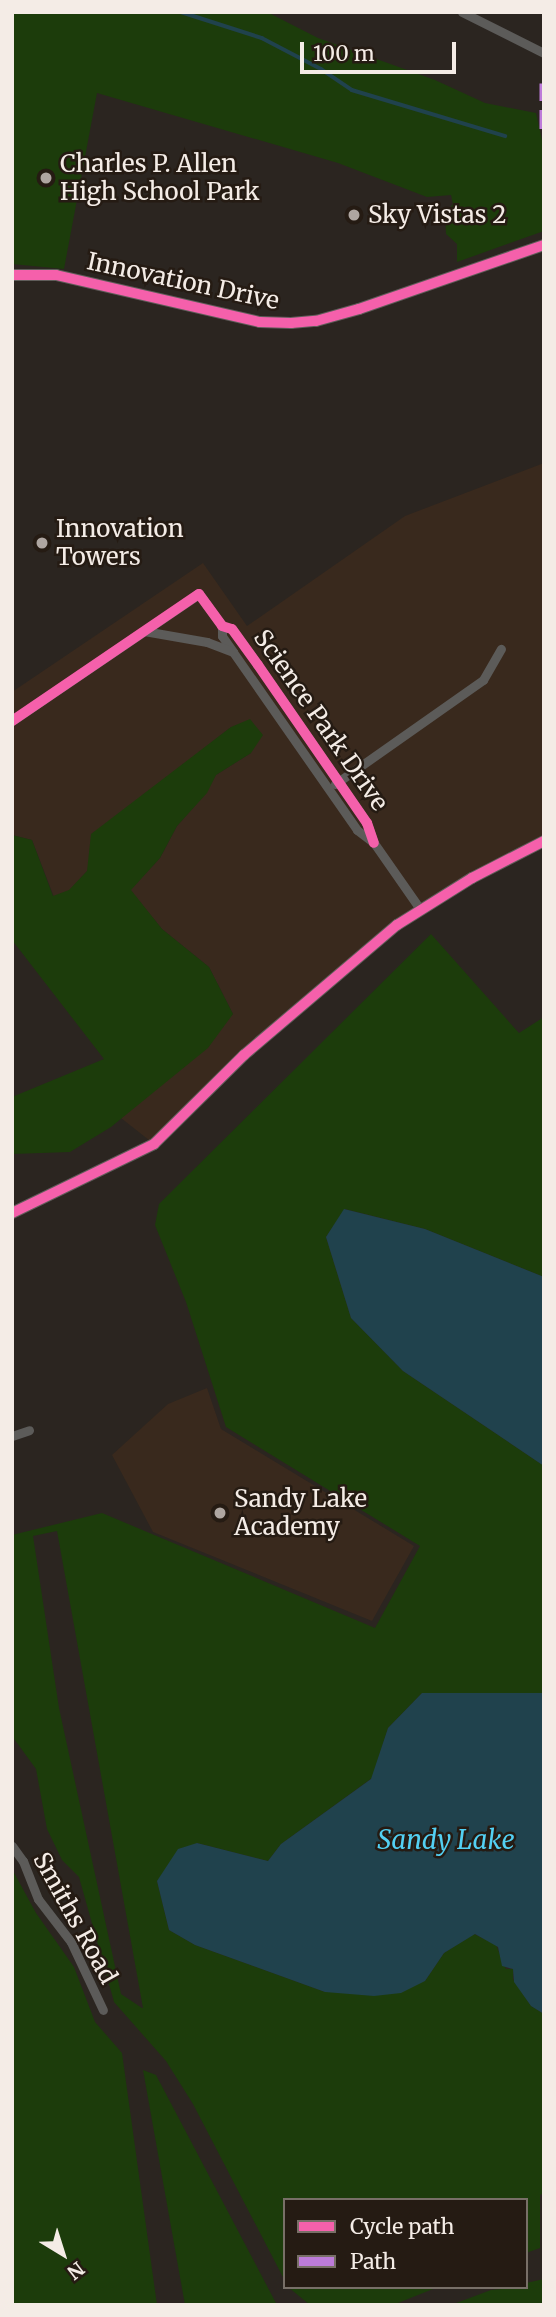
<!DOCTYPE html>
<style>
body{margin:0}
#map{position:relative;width:556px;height:2317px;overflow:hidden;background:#2b2520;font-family:Merriweather,serif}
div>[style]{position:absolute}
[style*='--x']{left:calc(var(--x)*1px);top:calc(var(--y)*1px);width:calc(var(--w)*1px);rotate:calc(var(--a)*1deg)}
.built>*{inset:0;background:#39291d}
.green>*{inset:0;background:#1c3c0b}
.water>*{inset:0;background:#20424d}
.stream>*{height:3.5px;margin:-1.75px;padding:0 1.75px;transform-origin:1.75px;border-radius:1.75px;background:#20424d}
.street>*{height:9px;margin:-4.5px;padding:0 4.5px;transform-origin:4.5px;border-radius:4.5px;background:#5c5b59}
.secondary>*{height:12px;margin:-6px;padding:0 6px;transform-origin:6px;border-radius:6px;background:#605d5a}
.quiet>*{height:9px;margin-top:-4.5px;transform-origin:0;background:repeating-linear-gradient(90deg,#bd7bd9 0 18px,transparent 0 27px)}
.cycleway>*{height:10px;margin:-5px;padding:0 5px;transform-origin:5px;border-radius:5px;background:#f560ab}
.dots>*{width:19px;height:19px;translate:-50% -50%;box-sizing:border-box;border:4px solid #251b13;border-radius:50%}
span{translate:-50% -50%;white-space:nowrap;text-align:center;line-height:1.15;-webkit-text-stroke:5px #251b13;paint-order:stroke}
.poi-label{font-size:24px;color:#f4ece6}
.left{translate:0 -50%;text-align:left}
.street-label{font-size:24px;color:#f4ece6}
.water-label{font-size:26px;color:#53d0f3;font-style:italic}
.frame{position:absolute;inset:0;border:14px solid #f4ece6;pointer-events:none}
.legend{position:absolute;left:283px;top:2198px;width:245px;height:91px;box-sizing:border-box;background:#251b13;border:2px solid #786f67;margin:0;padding:9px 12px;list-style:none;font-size:21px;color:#f4ece6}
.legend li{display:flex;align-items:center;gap:14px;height:35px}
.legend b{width:35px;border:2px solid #786f67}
.north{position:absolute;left:28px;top:2219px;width:70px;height:70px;-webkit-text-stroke:5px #251b13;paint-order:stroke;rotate:142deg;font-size:19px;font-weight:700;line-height:28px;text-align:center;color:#f4ece6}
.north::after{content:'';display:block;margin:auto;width:24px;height:32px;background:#f4ece6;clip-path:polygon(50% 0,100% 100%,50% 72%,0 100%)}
.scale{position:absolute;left:300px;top:42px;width:156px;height:32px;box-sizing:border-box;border:4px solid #f4ece6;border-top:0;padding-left:9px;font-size:21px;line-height:24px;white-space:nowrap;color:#f4ece6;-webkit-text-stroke:5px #251b13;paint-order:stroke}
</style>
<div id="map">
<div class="built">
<i style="clip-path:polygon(544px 463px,544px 841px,397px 925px,154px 1144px,121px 1118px,233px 1014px,209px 967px,162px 929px,130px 890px,160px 858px,177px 826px,206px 793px,216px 775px,251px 753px,231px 727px,179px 768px,70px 890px,54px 897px,32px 840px,12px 835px,12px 692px,203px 563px,247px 626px,405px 516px)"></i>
<i style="clip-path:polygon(207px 1388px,221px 1429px,414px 1546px,372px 1621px,153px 1532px,112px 1455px,168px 1404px)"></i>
</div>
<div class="green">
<i style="clip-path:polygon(12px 12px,267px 12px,318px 38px,435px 80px,485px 103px,536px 113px,544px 149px,544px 231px,457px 262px,457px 244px,446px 234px,445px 216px,453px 204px,451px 195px,427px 197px,338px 163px,97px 93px,64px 269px,12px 264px)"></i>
<i style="clip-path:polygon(250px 719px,263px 735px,251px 753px,216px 775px,207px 793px,177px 826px,160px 858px,131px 890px,162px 929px,209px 967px,233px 1014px,208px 1048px,111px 1127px,70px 1152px,12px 1154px,12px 1097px,104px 1059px,12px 940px,12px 835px,32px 840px,53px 896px,69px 890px,87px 871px,91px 834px,231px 727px)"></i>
<i style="clip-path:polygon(evenodd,431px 934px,519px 1033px,544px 1017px,544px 1277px,425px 1229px,345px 1209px,326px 1237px,351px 1318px,403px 1371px,544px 1466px,544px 1693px,422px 1693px,388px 1728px,372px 1778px,281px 1844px,268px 1861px,197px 1843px,157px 1881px,169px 1930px,195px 1945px,325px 1992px,425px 1981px,444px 1953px,474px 1934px,496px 1945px,506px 1969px,513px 1969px,513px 1979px,531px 2006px,544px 2014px,544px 2193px,540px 2195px,540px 2248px,526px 2253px,526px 2200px,285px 2200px,285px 2281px,193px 2104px,166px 2061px,114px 2002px,79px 1877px,62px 1860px,47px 1829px,36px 1769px,12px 1736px,12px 1535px,102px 1513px,375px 1628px,420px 1546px,226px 1427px,186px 1302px,155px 1225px,159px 1204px,431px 934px,57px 1531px,143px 2008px,142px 2008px,121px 1994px,59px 1708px,33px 1536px,57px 1531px)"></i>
<i style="clip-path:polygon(12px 1869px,36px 1913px,74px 1967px,95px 2022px,122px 2053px,157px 2305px,12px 2305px)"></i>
<i style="clip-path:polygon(143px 2070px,156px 2075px,277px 2305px,185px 2305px)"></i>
<i style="clip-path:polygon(544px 2279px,544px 2305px,451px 2305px,491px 2290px,526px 2287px,526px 2283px)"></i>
<i style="clip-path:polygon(288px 2287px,438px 2287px,393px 2305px,310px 2305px)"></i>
</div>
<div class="water">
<i style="clip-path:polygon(344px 1209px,425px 1229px,544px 1277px,544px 1466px,403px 1371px,351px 1318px,326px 1237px)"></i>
<i style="clip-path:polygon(422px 1693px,544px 1693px,544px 2014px,531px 2006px,514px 1982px,513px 1969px,502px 1966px,498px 1947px,475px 1934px,444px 1953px,425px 1981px,401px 1993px,374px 1996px,325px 1992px,195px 1945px,169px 1930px,157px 1881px,178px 1849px,197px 1843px,268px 1861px,281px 1844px,371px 1779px,388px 1728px)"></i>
</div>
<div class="stream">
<i style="--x:181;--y:12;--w:85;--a:17.8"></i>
<i style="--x:262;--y:38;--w:67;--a:27.7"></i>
<i style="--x:321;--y:69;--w:37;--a:34"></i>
<i style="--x:352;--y:90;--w:160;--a:16.7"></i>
</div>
<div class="street">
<i style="--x:462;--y:12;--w:92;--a:26.6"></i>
<i style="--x:222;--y:626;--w:10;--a:90"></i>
<i style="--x:222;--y:636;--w:19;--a:55"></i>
<i style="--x:233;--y:652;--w:217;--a:55.1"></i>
<i style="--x:357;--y:830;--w:21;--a:37"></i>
<i style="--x:374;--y:843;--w:80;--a:55.1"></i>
<i style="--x:144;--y:631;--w:64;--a:9.9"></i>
<i style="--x:207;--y:642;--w:28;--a:21"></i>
<i style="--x:12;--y:721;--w:226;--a:-34.2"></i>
<i style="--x:199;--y:594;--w:39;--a:54"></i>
<i style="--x:222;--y:626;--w:10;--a:17"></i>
<i style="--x:232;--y:629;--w:44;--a:54.2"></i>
<i style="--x:258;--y:665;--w:192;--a:55.4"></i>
<i style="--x:367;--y:823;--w:21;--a:71"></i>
<i style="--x:335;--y:784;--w:181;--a:-35.1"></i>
<i style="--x:483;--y:680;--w:36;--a:-60"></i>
<i style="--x:12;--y:1436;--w:18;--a:-19"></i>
<i style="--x:12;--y:1846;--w:19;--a:54"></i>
<i style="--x:23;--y:1861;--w:41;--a:68.5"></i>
<i style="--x:38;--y:1899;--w:54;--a:52.5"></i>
<i style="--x:71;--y:1942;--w:75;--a:64.8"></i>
</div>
<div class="secondary">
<i style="--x:12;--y:275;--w:44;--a:0"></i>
<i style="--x:56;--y:275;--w:209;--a:13"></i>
<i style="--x:260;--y:322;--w:31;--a:2"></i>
<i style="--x:291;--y:323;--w:25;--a:-5"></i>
<i style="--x:316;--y:321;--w:45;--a:-15.6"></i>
<i style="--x:359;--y:309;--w:196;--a:-19.1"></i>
<i style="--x:12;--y:1213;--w:158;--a:-25.9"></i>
<i style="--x:154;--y:1144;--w:127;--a:-44.7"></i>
<i style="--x:244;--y:1055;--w:201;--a:-40.4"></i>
<i style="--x:397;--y:925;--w:89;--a:-32.1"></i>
<i style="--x:472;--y:878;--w:81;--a:-27.2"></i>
</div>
<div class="quiet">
<i style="--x:544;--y:83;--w:50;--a:90"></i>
</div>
<div class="cycleway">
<i style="--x:12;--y:275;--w:44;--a:0"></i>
<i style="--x:56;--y:275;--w:209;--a:13"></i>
<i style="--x:260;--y:322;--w:31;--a:2"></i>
<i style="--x:291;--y:323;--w:25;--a:-5"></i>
<i style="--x:316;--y:321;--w:45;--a:-15.6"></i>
<i style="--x:359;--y:309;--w:196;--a:-19.1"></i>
<i style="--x:12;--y:721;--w:226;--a:-34.2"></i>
<i style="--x:199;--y:594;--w:39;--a:54"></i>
<i style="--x:222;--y:626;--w:10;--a:17"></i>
<i style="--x:232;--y:629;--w:44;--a:54.2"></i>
<i style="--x:258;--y:665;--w:192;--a:55.4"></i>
<i style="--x:367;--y:823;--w:21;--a:71"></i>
<i style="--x:12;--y:1213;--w:158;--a:-25.9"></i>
<i style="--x:154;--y:1144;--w:127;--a:-44.7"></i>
<i style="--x:244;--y:1055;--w:201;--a:-40.4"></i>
<i style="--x:397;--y:925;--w:89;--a:-32.1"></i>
<i style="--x:472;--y:878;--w:81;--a:-27.2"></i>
</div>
<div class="dots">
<i style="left:46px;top:178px;background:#aea6a1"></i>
<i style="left:354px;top:215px;background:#aea6a1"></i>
<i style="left:42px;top:543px;background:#aea6a1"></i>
<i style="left:220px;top:1513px;background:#aea6a1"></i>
</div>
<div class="poi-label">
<span class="left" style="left:60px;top:178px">Charles P. Allen<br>High School Park</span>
<span class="left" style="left:368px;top:215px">Sky Vistas 2</span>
<span class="left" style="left:56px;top:543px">Innovation<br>Towers</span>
<span class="left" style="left:234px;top:1513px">Sandy Lake<br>Academy</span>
</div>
<div class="street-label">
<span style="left:183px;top:281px;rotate:12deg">Innovation Drive</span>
<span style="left:321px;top:720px;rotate:55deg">Science Park Drive</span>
<span style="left:75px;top:1918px;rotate:61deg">Smiths Road</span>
</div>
<div class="water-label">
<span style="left:446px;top:1840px">Sandy Lake</span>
</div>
<div class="frame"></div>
<ul class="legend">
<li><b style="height:9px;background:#f560ab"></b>Cycle path</li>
<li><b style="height:9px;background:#bd7bd9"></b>Path</li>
</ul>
<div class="north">N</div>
<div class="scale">100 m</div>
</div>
